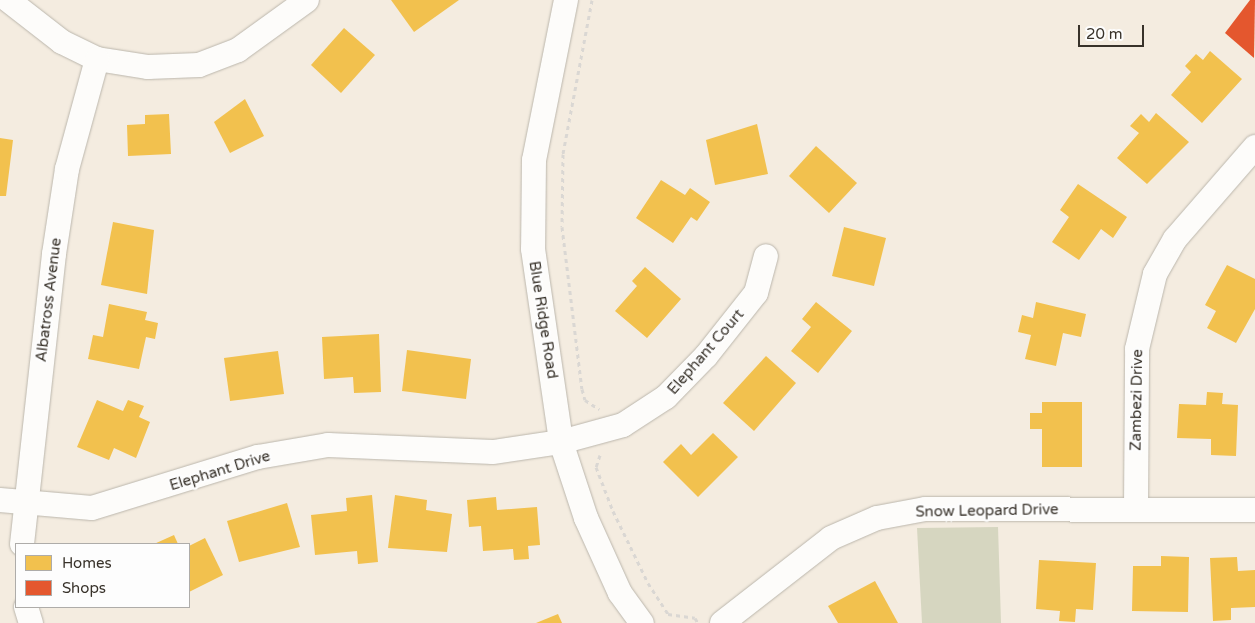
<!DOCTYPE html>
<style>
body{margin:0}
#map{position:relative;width:1255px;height:623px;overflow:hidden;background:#f4ece0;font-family:"Varela Round",sans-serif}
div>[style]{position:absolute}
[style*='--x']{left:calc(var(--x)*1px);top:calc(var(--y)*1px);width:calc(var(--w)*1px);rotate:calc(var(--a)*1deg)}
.green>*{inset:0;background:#d6d6c0}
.homes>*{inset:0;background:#f2c14e}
.shops>*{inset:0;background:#e4572e}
.path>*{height:3px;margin-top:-1.5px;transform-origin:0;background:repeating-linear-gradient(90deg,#dad7d3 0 4px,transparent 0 8px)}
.roads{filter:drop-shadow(0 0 1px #bbb6ac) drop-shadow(0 0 1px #bbb6ac)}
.street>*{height:24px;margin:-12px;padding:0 12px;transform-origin:12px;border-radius:12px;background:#fdfcfa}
span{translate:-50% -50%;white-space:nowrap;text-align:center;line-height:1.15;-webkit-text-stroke:5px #fdfdfd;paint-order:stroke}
.street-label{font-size:15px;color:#38322a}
.legend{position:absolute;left:15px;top:543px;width:175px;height:65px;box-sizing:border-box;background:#fdfdfd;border:1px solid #aeaca9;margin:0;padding:6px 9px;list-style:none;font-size:15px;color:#38322a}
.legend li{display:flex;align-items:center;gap:10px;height:25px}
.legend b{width:25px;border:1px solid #aeaca9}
.scale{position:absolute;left:1078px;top:25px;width:66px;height:22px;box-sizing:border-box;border:2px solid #38322a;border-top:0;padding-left:6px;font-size:15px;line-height:18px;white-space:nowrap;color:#38322a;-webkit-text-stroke:4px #fdfdfd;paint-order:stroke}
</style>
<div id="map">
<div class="green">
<i style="clip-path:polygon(998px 527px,1001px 623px,922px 623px,917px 528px)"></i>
</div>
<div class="homes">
<i style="clip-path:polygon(391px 0,459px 0,414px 32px)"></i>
<i style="clip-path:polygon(344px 28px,375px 55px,341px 93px,311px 65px)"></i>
<i style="clip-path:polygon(1210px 51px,1242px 79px,1202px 123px,1171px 95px,1191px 72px,1185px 66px,1196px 54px,1203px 60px)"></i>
<i style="clip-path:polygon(245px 99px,264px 136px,230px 153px,214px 122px)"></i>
<i style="clip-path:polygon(1156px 113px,1189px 142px,1147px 184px,1117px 158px,1139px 133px,1130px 126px,1141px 114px,1149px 122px)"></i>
<i style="clip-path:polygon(169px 114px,171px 154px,128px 156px,127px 125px,145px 124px,145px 115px)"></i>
<i style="clip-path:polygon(757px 124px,768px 174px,715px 185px,706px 140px)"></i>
<i style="clip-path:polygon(0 138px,13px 140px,6px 196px,0 196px)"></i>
<i style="clip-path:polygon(816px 146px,857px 183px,829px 213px,789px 176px)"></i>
<i style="clip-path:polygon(661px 180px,685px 195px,690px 188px,710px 202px,697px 221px,691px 217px,673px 243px,636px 218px)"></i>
<i style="clip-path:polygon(1078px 184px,1127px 217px,1113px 238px,1101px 229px,1079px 260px,1052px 242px,1069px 217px,1060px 210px)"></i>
<i style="clip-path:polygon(113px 222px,154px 230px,147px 294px,101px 285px)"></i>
<i style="clip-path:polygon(844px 227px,886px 238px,874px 286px,832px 276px)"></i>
<i style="clip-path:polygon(1227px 265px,1255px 279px,1255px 309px,1236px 343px,1207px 328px,1216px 311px,1205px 305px)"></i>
<i style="clip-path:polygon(645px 267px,681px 299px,647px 338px,615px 311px,637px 286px,632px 281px)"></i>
<i style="clip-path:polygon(816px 302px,852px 331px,818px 373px,791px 351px,811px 327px,802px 319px)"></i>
<i style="clip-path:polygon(1036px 302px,1086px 314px,1081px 337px,1063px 333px,1056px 366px,1025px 359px,1031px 335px,1018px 332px,1022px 315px,1033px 318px)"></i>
<i style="clip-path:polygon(109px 304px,147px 312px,145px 320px,158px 323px,155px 339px,146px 337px,139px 369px,88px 359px,93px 335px,103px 337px)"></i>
<i style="clip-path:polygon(379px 334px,381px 392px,354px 393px,353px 377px,324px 379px,322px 337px)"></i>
<i style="clip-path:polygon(407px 350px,471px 359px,466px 399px,402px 391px)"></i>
<i style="clip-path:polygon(278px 351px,284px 394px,230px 401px,224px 358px)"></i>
<i style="clip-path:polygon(766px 356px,796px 383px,754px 431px,723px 403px)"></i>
<i style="clip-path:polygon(1207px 392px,1223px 393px,1222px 404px,1238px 405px,1236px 456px,1211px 455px,1211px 439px,1177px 438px,1179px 404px,1206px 405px)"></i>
<i style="clip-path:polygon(97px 400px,123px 411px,128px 400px,144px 406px,139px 417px,150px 422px,136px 458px,114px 448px,109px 460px,77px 447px)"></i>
<i style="clip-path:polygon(1042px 402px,1082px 402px,1082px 467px,1042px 467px,1042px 429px,1030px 429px,1030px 413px,1042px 413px)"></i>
<i style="clip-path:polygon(713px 433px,738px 457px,698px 497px,663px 462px,681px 444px,691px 455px)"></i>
<i style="clip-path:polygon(372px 495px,378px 562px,358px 564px,357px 551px,315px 555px,311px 515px,347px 511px,346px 498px)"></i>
<i style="clip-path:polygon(395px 495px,427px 500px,426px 510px,452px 514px,447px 552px,388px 548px)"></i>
<i style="clip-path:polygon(496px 497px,497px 510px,537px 507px,540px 545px,528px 546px,529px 559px,514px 560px,513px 549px,483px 551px,481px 526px,469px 527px,467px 500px)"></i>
<i style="clip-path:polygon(287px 503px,300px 547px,239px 562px,227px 521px)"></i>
<i style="clip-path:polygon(174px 535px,178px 544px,154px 544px)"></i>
<i style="clip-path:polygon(205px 538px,223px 575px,189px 592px,189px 546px)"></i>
<i style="clip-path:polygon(1161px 556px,1189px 557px,1188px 612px,1132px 611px,1133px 566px,1161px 566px)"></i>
<i style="clip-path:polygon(1237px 557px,1238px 571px,1255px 570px,1255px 607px,1231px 608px,1231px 620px,1213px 621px,1210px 558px)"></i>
<i style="clip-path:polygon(1039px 560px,1096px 563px,1093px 610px,1076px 609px,1075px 622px,1059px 621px,1060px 611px,1036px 609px)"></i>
<i style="clip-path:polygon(875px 581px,898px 623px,838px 623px,828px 606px)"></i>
<i style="clip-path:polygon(558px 614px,562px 623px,536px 623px)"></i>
</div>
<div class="shops">
<i style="clip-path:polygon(1250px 0,1255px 0,1254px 58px,1225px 33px)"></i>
</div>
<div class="path">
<i style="--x:592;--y:0;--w:157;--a:100.7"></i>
<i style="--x:563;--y:154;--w:73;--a:90.8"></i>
<i style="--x:562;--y:227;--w:163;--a:83"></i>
<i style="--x:582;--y:389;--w:11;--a:75"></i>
<i style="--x:585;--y:400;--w:17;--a:33"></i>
<i style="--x:600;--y:455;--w:13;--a:108"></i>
<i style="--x:596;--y:467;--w:47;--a:68.9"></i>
<i style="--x:613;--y:511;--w:80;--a:64.1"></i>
<i style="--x:648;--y:583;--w:37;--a:57"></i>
<i style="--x:668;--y:614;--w:27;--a:8"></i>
<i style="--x:695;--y:618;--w:6;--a:59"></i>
</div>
<div class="roads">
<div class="street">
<i style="--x:8;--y:0;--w:68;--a:37.9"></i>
<i style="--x:62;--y:42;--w:39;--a:26"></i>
<i style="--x:97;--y:59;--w:52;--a:8.9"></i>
<i style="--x:148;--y:67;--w:51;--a:-2.2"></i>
<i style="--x:199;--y:65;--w:42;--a:-21"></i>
<i style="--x:238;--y:50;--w:85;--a:-35.9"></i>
<i style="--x:566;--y:0;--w:163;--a:101.3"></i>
<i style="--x:534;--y:160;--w:89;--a:90.6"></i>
<i style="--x:533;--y:249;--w:195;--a:81.7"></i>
<i style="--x:561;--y:442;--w:80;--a:71.8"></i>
<i style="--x:586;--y:518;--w:82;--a:65.6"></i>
<i style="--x:620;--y:593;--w:37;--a:54"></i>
<i style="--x:0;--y:500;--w:92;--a:5"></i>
<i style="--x:92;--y:508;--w:174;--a:-17.1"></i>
<i style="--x:258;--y:457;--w:71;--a:-9.7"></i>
<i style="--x:328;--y:445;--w:165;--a:2.4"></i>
<i style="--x:493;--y:452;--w:69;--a:-8.4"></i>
<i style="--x:561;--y:442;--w:64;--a:-15.3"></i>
<i style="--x:623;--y:425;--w:51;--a:-33.1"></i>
<i style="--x:666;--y:397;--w:57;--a:-45.7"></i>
<i style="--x:706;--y:356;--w:80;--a:-51.6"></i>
<i style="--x:756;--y:293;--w:38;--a:-75"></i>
<i style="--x:1136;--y:509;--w:160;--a:-89.6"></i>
<i style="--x:1137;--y:349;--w:77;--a:-76.5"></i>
<i style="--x:1155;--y:274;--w:40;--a:-60.3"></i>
<i style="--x:1175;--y:239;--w:122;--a:-49"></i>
<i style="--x:22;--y:544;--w:292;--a:-83.7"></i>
<i style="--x:54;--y:254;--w:86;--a:-81.3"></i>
<i style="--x:67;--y:169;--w:114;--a:-74.7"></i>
<i style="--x:26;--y:607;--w:17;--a:73"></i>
<i style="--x:722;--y:623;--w:138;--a:-37.9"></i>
<i style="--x:831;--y:538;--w:50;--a:-23.5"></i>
<i style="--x:877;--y:518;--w:49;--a:-10.6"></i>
<i style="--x:925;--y:509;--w:330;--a:0.2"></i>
</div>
</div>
<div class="street-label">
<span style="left:49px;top:300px;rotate:-83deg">Albatross Avenue</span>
<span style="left:543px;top:320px;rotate:81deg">Blue Ridge Road</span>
<span style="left:706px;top:352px;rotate:-49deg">Elephant Court</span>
<span style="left:1137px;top:400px;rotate:-89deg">Zambezi Drive</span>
<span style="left:220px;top:471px;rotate:-17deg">Elephant Drive</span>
<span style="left:987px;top:511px;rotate:-1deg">Snow Leopard Drive</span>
</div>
<ul class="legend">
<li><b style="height:14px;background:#f2c14e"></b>Homes</li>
<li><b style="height:14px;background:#e4572e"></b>Shops</li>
</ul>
<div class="scale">20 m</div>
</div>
